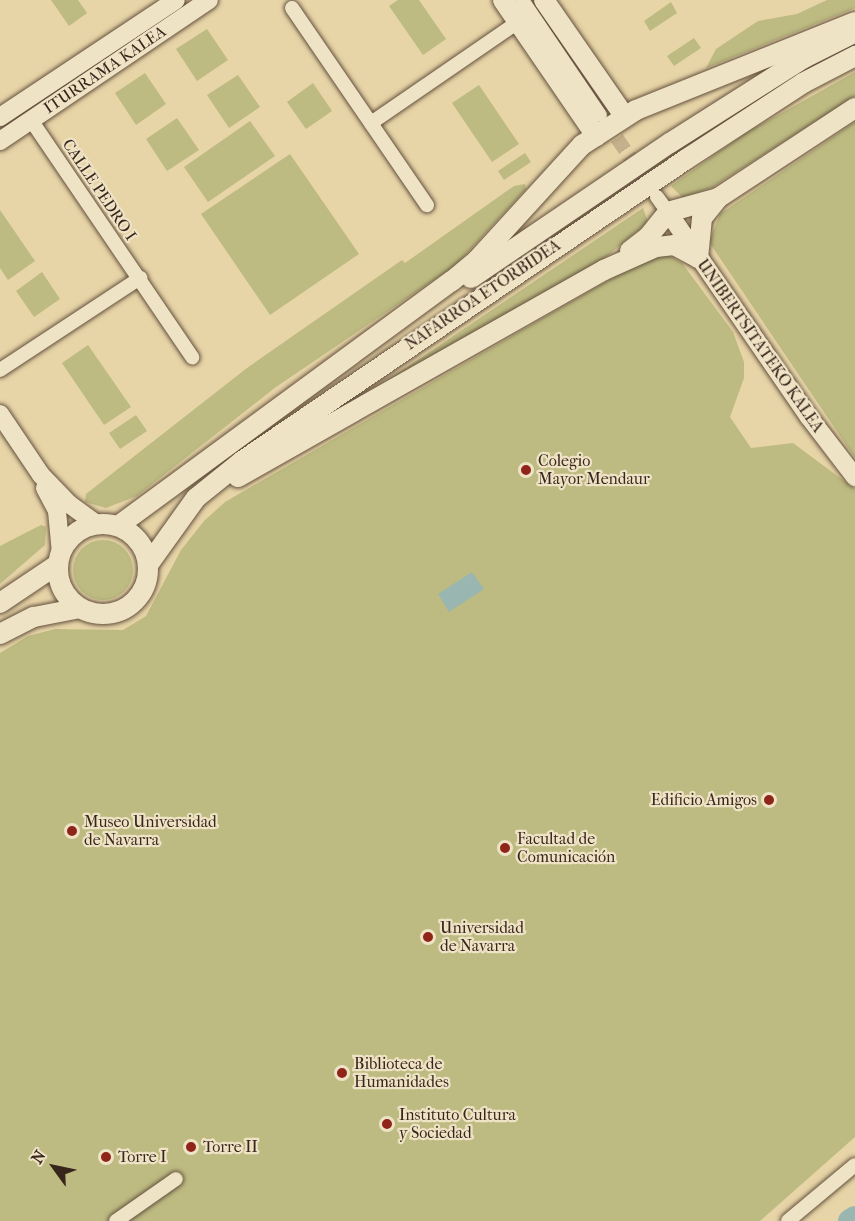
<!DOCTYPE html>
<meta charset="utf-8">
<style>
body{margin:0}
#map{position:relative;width:855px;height:1221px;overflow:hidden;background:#e7d4a7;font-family:"IM FELL French Canon",serif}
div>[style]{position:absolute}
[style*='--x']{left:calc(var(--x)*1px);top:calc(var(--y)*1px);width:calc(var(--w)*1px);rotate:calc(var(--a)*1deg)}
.green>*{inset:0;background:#bdbb82}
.round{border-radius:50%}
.water>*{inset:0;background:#99b7b0}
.river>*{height:24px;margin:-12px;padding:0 12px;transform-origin:12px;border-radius:12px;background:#99b7b0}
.minor-tunnel>*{height:14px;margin-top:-7px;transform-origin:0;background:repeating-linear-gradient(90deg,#c4b18b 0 14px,transparent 0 21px)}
.roads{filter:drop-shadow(0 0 2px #64513e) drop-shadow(0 0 2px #64513e)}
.minor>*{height:14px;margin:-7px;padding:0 7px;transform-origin:7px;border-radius:7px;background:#efe3c6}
.tertiary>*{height:18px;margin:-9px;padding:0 9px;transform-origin:9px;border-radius:9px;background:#efe3c6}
.secondary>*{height:20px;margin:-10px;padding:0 10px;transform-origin:10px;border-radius:10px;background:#efe3c6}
.secondary>.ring{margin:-10px;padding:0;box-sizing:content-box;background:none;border:20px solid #efe3c6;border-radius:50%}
.dots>*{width:16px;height:16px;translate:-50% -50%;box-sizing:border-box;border:3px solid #efe3c6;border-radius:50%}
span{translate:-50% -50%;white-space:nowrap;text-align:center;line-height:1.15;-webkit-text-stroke:4.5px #efe3c6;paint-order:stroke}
.street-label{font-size:16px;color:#38251b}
.poi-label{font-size:16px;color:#38251b}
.left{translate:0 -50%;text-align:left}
.right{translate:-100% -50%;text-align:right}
.north{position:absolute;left:24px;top:1137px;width:60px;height:60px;-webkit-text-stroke:4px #efe3c6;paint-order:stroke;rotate:303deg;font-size:16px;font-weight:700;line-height:24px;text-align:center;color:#38251b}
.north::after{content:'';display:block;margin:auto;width:21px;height:27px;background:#38251b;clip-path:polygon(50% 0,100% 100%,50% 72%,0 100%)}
</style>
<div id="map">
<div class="green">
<i style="clip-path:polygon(51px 0,78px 0,87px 13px,69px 26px)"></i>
<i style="clip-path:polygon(398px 0,419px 0,446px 39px,423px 55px,389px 6px)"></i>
<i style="clip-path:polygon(827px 0,855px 0,855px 8px,706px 68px,716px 49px,758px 21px,797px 14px)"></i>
<i style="clip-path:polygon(671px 2px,677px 13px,650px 31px,644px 21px)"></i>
<i style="clip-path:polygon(207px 29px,228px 60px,197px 81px,176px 49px)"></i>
<i style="clip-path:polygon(694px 38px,701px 48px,674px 66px,667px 56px)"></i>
<i style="clip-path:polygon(855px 72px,855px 96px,711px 188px,683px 198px,671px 186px,744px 134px)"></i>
<i style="clip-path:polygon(145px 73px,166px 104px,136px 125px,115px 93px)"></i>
<i style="clip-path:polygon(238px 75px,260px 107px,229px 128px,207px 95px)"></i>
<i style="clip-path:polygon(313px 83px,332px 111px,306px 129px,287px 102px)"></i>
<i style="clip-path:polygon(479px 85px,519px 144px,492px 162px,452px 103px)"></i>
<i style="clip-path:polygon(177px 118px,199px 150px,167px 171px,146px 139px)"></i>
<i style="clip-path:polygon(250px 121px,275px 156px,208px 202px,184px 167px)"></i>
<i style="clip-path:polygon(855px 122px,855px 458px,709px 242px,720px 214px)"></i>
<i style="clip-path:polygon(525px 153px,531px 162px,504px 180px,498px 171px)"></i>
<i style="clip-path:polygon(290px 154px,359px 254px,270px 315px,201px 214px)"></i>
<i style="clip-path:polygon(525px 184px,526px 189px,456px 265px,276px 387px,137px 496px,106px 508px,85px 502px,86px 494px,247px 368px,402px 260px,405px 263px,514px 186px)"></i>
<i style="clip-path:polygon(643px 208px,648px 222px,594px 267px,391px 383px,388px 380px)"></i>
<i style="clip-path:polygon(0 210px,35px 261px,8px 280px,0 268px)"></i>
<i style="clip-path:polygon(666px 254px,682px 263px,733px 332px,744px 362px,744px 378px,730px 417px,751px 448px,793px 443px,855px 489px,855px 1137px,760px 1221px,0 1221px,0 653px,28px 636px,55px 629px,123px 630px,146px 616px,181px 550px,204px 521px,225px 502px,633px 266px)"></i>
<i style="clip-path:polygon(42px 272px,60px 299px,34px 317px,16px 291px)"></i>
<i style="clip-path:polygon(88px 345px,131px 407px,104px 425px,62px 363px)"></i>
<i style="clip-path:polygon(136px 415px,147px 431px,120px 449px,109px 433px)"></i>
<i style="clip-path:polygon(41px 525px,46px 527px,45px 545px,0 584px,0 546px)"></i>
<i class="round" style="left:73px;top:540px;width:60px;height:60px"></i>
</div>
<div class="water">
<i style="clip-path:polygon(472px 572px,484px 589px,449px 612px,438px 594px)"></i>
</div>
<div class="river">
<i style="--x:850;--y:1221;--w:6;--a:-31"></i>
</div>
<div class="minor-tunnel">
<i style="--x:605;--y:121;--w:86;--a:55.4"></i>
</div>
<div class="roads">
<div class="minor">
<i style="--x:522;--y:0;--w:139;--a:55.9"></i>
<i style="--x:292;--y:8;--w:239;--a:55.6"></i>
<i style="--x:31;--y:120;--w:287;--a:55.8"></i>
<i style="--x:371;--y:123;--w:178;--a:-34.5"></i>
<i style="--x:657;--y:197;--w:19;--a:54"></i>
<i style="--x:0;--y:370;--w:168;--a:-33.3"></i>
<i style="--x:116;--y:1221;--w:73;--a:-35"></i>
<i style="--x:788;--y:1221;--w:87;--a:-39.9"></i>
</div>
<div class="tertiary">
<i style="--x:0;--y:117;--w:211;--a:-33.6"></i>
<i style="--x:0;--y:141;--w:252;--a:-34"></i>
<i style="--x:668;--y:212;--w:249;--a:55.5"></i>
<i style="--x:809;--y:417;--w:76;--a:52.5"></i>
<i style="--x:0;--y:414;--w:73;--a:56.1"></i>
<i style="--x:41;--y:475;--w:40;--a:46"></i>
<i style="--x:69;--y:504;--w:34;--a:36"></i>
<i style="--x:45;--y:488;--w:26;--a:62"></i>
<i style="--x:57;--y:511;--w:42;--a:84.6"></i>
</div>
<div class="secondary">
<i style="--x:503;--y:0;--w:165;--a:55.6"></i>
<i style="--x:544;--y:0;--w:142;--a:55.3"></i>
<i style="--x:630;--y:251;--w:23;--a:-38"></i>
<i style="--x:648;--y:237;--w:32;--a:-51"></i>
<i style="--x:668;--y:212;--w:52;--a:-15.6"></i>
<i style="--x:718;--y:198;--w:164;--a:-33.3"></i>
<i style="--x:471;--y:278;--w:240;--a:-34.2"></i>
<i style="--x:670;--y:143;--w:159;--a:-32.4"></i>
<i style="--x:804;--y:58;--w:51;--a:-26.6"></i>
<i style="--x:238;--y:477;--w:420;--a:-29.5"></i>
<i style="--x:604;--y:270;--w:57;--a:-23.9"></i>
<i style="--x:656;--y:247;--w:18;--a:-6"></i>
<i style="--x:674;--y:245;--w:27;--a:28"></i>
<i style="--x:698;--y:258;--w:40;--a:-84.3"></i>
<i style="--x:702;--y:218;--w:26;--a:-51"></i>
<i class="ring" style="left:58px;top:524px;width:70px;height:70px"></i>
<i style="--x:118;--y:526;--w:414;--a:-36.3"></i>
<i style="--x:452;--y:281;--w:33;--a:-40"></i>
<i style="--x:477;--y:260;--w:156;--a:-47.6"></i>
<i style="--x:582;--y:145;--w:64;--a:-32.9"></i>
<i style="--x:636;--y:110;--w:236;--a:-21.9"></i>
<i style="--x:148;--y:565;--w:82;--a:-54.4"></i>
<i style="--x:196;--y:498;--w:59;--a:-38.8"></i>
<i style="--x:242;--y:461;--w:536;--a:-34.19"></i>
<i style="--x:685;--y:160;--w:141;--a:-33.1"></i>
<i style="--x:803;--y:83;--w:59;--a:-27.4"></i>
<i style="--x:0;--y:603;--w:70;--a:-33.9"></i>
<i style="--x:0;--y:634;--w:38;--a:-27"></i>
<i style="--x:34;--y:617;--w:47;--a:-11.1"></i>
</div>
</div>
<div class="dots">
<i style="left:526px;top:470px;background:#8f2418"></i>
<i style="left:769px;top:800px;background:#8f2418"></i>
<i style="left:72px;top:831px;background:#8f2418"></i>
<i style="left:505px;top:848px;background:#8f2418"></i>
<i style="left:428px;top:937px;background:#8f2418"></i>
<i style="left:342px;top:1073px;background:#8f2418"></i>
<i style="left:387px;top:1124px;background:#8f2418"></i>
<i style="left:191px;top:1147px;background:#8f2418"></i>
<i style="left:106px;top:1157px;background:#8f2418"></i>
</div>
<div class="street-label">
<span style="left:105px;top:70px;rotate:-34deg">ITURRAMA KALEA</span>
<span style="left:99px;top:190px;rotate:56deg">CALLE PEDRO I</span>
<span style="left:483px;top:295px;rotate:-34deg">NAFARROA ETORBIDEA</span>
<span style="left:760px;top:346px;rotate:55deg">UNIBERTSITATEKO KALEA</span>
</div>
<div class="poi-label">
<span class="left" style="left:538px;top:470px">Colegio<br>Mayor Mendaur</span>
<span class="right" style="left:757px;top:800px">Edificio Amigos</span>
<span class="left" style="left:84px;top:831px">Museo Universidad<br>de Navarra</span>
<span class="left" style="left:517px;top:848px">Facultad de<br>Comunicación</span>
<span class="left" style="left:440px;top:937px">Universidad<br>de Navarra</span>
<span class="left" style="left:354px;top:1073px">Biblioteca de<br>Humanidades</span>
<span class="left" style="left:399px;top:1124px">Instituto Cultura<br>y Sociedad</span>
<span class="left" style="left:203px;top:1147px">Torre II</span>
<span class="left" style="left:118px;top:1157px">Torre I</span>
</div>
<div class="north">N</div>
</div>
